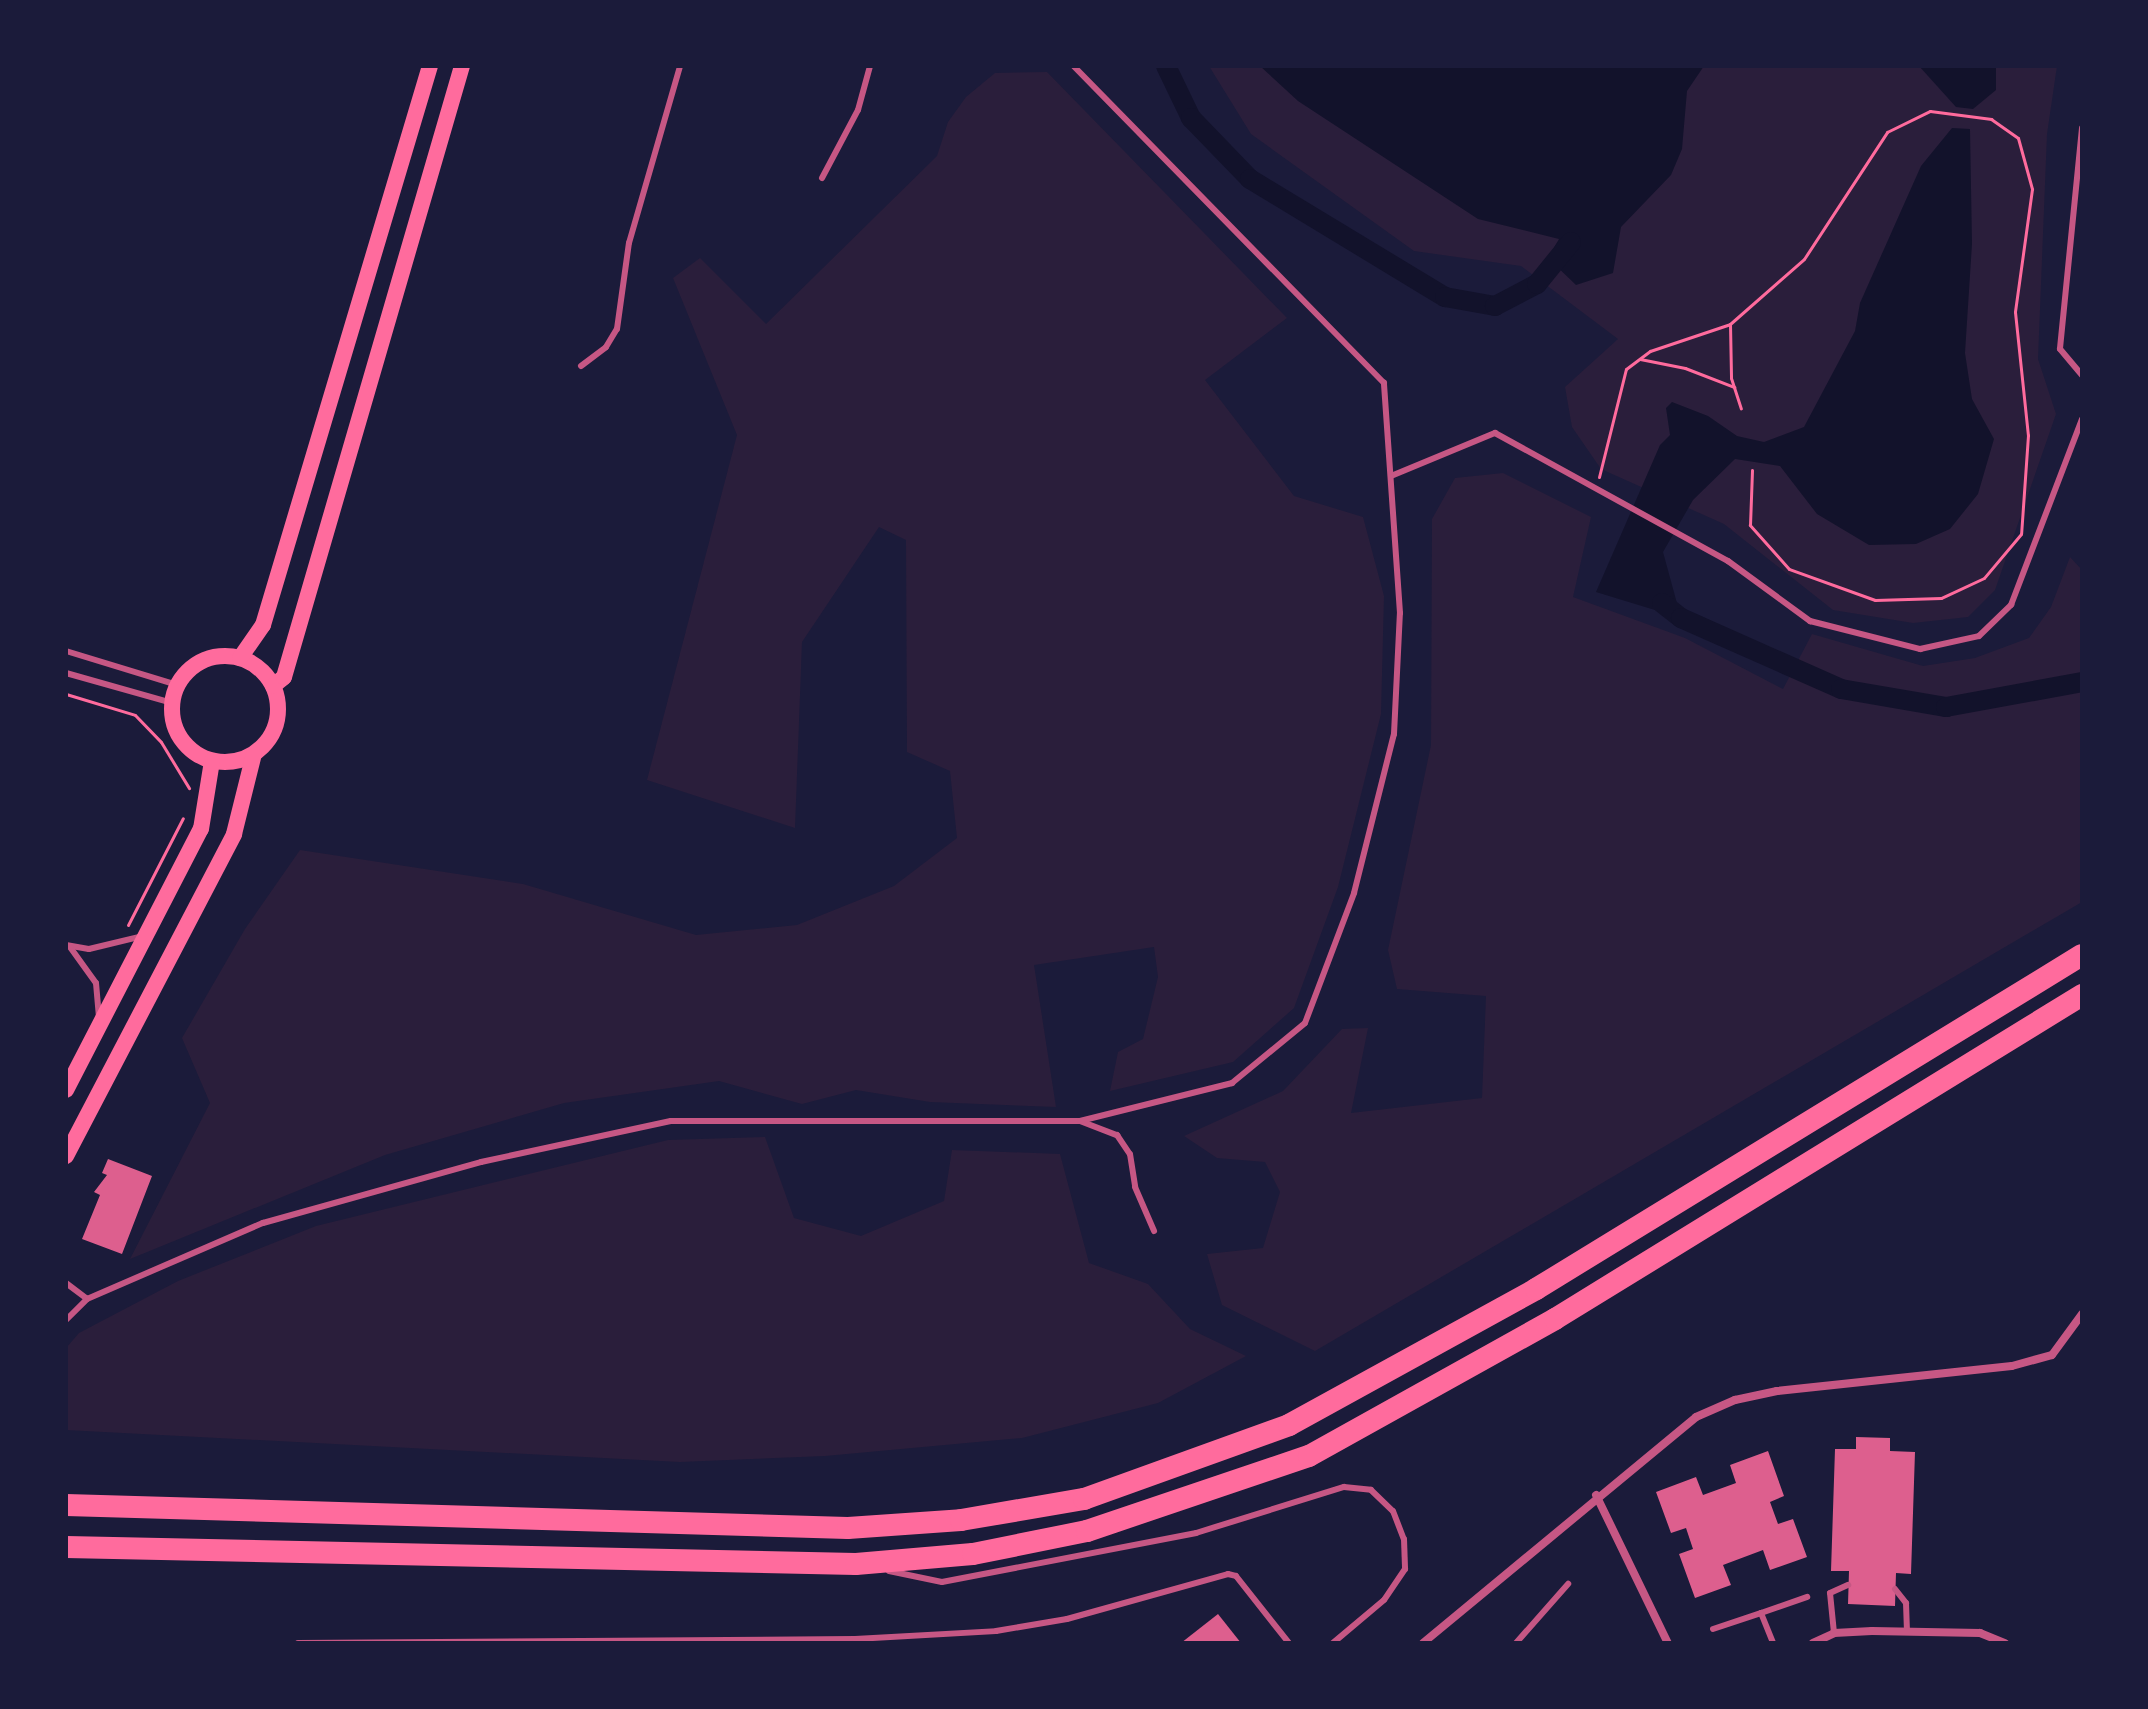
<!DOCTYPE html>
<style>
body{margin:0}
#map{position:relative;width:2148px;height:1709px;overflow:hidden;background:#1b1b3a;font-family:"Source Serif 4",serif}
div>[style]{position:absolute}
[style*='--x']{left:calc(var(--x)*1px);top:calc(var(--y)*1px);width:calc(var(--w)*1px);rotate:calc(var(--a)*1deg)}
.green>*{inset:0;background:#2a1e3b}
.water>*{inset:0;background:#12122b}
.canal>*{height:20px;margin:-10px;padding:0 10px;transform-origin:10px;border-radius:10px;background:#12122b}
.building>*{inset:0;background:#dd5f8e}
.path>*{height:3px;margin:-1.5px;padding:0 1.5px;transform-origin:1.5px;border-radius:1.5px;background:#ff6b9d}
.service>*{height:6px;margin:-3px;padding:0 3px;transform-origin:3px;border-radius:3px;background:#c65784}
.minor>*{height:8px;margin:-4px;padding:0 4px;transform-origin:4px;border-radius:4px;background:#c65784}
.secondary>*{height:16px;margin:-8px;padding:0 8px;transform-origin:8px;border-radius:8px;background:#ff6b9d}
.secondary>.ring{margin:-8px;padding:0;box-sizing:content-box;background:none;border:16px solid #ff6b9d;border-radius:50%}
.motorway>*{height:22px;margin:-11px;padding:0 11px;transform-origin:11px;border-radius:11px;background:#ff6b9d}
span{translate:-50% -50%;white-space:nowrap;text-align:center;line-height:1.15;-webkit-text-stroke:8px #1b1b3a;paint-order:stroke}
.frame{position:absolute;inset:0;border:68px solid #1b1b3a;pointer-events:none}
</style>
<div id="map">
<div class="green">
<i style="clip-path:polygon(1209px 66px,2057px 66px,2047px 134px,2038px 359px,2056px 414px,1995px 590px,1968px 617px,1913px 623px,1833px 610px,1724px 524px,1601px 469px,1572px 427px,1565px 387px,1618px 339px,1521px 266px,1414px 251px,1251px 134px)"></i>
<i style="clip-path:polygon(1047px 72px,1287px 318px,1205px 380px,1294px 496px,1363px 517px,1384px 596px,1381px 714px,1338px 887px,1294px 1008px,1233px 1062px,1110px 1091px,1118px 1052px,1143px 1039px,1158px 977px,1154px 947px,1034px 965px,1056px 1107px,930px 1102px,856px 1090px,802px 1104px,719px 1081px,564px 1103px,385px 1155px,130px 1259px,210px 1103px,182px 1038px,245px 929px,300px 850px,523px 884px,696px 935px,797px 925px,894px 886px,957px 838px,950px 771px,907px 752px,906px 540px,879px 527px,802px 642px,795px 828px,647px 780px,737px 435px,673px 278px,700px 258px,766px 324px,937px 156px,948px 122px,966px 97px,995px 73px)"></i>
<i style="clip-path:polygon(1503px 473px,1591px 517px,1573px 597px,1685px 638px,1783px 689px,1812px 634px,1923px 666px,1975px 658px,2029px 638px,2051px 607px,2070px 557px,2082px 570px,2082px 902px,1315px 1351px,1222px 1305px,1207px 1254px,1263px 1248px,1280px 1192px,1265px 1162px,1217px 1158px,1184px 1136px,1283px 1091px,1342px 1029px,1368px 1028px,1351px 1113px,1482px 1098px,1486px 996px,1397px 989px,1388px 950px,1431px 745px,1432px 519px,1455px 478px)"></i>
<i style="clip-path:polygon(765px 1137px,794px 1218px,861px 1236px,944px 1201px,952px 1150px,1060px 1154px,1089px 1263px,1148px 1284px,1190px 1329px,1246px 1356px,1158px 1403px,1022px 1438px,825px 1456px,680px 1462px,66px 1430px,66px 1348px,79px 1333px,178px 1281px,316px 1226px,668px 1140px)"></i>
</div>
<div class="water">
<i style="clip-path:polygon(1260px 66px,1704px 66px,1687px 91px,1682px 149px,1671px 175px,1621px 227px,1613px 273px,1576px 285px,1548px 258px,1559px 239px,1478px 219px,1298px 101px)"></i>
<i style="clip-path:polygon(1919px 66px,1996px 66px,1996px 90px,1973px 109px,1956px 107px)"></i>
<i style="clip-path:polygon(1952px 128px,1970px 129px,1972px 244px,1965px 353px,1972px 399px,1994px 439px,1978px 494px,1950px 529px,1916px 544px,1869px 545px,1817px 514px,1780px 466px,1735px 459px,1693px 500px,1663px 552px,1681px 618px,1596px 592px,1660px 445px,1670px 435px,1666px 408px,1672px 402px,1708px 416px,1737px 436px,1764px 442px,1804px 427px,1855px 331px,1860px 303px,1921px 166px)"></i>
</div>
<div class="canal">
<i style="--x:1166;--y:66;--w:58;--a:64.3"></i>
<i style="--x:1191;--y:118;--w:85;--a:46"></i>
<i style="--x:1250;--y:179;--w:228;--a:31.2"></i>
<i style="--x:1445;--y:297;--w:51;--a:10.2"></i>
<i style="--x:1495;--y:306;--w:47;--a:-27.6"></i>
<i style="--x:1537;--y:284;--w:54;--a:-51"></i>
<i style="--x:1662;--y:603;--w:24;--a:38"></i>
<i style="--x:1681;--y:618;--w:175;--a:23.9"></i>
<i style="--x:1841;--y:689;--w:107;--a:9.7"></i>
<i style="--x:1946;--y:707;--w:138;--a:-10.4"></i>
</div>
<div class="building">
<i style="clip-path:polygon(108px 1159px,152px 1176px,122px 1254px,82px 1239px,100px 1195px,94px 1192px,107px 1175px,102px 1173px)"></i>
<i style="clip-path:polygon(1856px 1437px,1890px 1438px,1890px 1451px,1915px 1452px,1911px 1574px,1896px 1573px,1895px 1606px,1848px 1604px,1849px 1571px,1831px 1571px,1835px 1449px,1856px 1449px)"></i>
<i style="clip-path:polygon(1768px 1451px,1784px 1496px,1770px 1502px,1778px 1524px,1793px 1519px,1807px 1557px,1770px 1570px,1763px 1550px,1723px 1565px,1731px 1585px,1695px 1598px,1679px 1554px,1693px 1549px,1686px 1528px,1671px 1533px,1656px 1492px,1696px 1477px,1703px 1495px,1736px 1483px,1730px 1465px)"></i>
<i style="clip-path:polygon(1218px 1614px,1241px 1643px,1181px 1643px)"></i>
</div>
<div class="path">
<i style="--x:1730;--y:324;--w:54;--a:88.9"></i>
<i style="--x:1731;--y:378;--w:32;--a:72"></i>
<i style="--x:1640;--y:359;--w:46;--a:11.3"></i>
<i style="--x:1685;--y:368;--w:53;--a:21.2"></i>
<i style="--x:1599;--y:477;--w:111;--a:-76"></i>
<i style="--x:1626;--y:369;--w:30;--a:-37"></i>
<i style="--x:1650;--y:351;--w:84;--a:-18.6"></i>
<i style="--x:1730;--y:324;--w:98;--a:-41.3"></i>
<i style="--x:1804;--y:259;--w:152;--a:-56.8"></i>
<i style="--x:1887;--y:132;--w:48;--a:-26"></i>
<i style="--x:1930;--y:111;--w:62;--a:7.5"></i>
<i style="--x:1991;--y:119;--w:33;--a:35"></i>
<i style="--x:2018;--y:138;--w:53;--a:74.6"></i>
<i style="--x:2032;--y:189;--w:124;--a:97.9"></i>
<i style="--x:2015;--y:312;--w:124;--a:84"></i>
<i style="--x:2028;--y:435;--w:99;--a:94"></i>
<i style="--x:2021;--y:534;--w:57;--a:130.1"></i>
<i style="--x:1984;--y:578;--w:47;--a:155.1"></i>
<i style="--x:1941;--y:598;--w:66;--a:178.3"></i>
<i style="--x:1875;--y:600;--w:91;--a:-160.2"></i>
<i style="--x:1789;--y:569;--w:59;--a:-131.6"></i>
<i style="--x:1750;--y:525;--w:55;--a:-87.9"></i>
<i style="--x:66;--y:694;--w:72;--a:16.9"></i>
<i style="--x:135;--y:715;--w:37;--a:46"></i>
<i style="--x:161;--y:742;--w:54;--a:58.7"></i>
<i style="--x:128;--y:925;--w:120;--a:-62.8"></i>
</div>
<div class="service">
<i style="--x:2082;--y:128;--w:222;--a:95.7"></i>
<i style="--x:2060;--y:349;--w:34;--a:50"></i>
<i style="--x:822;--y:178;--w:77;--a:-62.1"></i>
<i style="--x:858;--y:110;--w:46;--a:-74.7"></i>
<i style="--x:581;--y:366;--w:31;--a:-37"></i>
<i style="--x:606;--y:347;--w:21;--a:-59"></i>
<i style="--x:617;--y:329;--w:87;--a:-82.1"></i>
<i style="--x:629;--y:243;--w:184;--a:-73.9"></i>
<i style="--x:1391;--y:476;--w:113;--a:-22.5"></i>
<i style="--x:1495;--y:433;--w:266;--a:28.8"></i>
<i style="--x:1728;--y:561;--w:102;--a:36.2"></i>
<i style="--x:1810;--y:621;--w:114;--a:14.3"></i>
<i style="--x:1920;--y:649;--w:60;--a:-12.4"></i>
<i style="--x:1979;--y:636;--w:45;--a:-44.1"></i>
<i style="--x:2011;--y:605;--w:199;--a:-69.1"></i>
<i style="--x:66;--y:651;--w:116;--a:17"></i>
<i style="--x:66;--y:673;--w:110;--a:15.8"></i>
<i style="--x:66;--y:945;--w:23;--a:10"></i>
<i style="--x:89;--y:949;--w:56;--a:-13.5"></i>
<i style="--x:70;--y:947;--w:44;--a:54.2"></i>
<i style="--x:96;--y:983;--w:33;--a:85"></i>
<i style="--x:1080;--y:1121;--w:40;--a:21"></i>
<i style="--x:1117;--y:1135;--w:23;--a:56"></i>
<i style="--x:1130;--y:1154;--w:33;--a:81"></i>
<i style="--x:1135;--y:1187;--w:48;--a:66.6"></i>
<i style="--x:66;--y:1283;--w:26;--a:37"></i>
<i style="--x:66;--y:1320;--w:30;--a:-45"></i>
<i style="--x:87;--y:1299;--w:192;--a:-23.4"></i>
<i style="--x:263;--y:1223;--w:226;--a:-15.6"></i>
<i style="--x:481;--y:1162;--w:194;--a:-12.2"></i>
<i style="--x:671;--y:1121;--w:409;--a:0"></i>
<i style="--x:1080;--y:1121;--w:157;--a:-14"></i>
<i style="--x:1232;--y:1083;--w:94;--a:-39.4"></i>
<i style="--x:1305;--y:1023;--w:139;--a:-69.3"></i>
<i style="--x:1354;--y:893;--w:164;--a:-75.9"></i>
<i style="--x:1394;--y:734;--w:121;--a:-87.2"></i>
<i style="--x:1400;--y:613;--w:231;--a:-94"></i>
<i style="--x:1384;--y:383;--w:443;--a:-134.4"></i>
<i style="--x:889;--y:1571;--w:54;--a:11.7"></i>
<i style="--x:942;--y:1582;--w:259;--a:-10.9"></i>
<i style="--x:1196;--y:1533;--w:155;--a:-17.3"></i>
<i style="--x:1344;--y:1487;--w:27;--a:6"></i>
<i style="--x:1371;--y:1490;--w:30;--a:44"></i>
<i style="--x:1393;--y:1511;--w:30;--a:69"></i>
<i style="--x:1404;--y:1539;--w:30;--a:88"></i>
<i style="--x:1405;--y:1569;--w:37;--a:124"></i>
<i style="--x:1384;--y:1600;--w:67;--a:139.9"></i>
<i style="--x:1895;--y:1589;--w:18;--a:52"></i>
<i style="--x:1906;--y:1603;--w:29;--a:88"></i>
<i style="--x:1761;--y:1613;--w:49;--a:-19.2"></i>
<i style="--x:1713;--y:1629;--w:51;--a:-18.4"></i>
<i style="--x:1761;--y:1613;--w:32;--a:68"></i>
<i style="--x:1834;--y:1633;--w:40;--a:-95.7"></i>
<i style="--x:1830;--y:1593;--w:20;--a:-24"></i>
<i style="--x:298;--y:1643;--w:557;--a:-0.41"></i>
<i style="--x:855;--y:1639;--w:141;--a:-3.2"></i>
<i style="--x:996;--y:1631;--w:72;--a:-9.6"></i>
<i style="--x:1067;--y:1619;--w:167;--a:-15.6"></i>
<i style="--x:1228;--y:1574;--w:8;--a:14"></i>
<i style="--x:1236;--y:1576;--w:85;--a:51.7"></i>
<i style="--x:1516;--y:1643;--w:79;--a:-48.6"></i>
</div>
<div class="minor">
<i style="--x:1596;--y:1495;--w:165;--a:64.1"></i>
<i style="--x:1423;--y:1643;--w:354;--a:-39.6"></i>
<i style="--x:1696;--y:1417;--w:43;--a:-23.6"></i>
<i style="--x:1735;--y:1400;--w:43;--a:-12.1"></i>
<i style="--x:1777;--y:1391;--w:236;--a:-6.1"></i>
<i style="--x:2012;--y:1366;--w:41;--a:-15.4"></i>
<i style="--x:2052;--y:1355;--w:51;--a:-53.8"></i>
<i style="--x:1813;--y:1643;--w:23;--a:-25"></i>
<i style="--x:1834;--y:1633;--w:38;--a:-3"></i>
<i style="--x:1872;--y:1631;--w:108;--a:1.1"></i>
<i style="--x:1980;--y:1633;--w:27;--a:22"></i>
</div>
<div class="secondary">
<i class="ring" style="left:172px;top:656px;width:90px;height:90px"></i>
<i style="--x:240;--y:658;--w:40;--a:-55.1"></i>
<i style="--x:263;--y:625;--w:583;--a:-73.37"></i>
<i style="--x:273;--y:686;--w:14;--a:-39"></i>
<i style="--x:284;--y:677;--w:636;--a:-73.76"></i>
<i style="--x:66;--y:1090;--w:294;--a:-62.7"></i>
<i style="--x:201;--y:829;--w:69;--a:-80.8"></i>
<i style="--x:66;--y:1156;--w:363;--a:-62.4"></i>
<i style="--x:234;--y:834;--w:82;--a:-76"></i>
</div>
<div class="motorway">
<i style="--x:66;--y:1505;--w:782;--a:1.68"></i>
<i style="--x:848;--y:1528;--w:113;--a:-4"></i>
<i style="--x:961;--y:1520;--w:125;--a:-9.7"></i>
<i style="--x:1084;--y:1499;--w:218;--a:-19.8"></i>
<i style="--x:1289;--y:1425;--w:282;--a:-28.8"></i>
<i style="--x:1536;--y:1289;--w:640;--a:-31.46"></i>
<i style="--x:66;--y:1547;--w:790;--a:1.23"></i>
<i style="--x:856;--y:1564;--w:117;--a:-4.9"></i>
<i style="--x:973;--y:1554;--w:116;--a:-11.4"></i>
<i style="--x:1087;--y:1531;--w:234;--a:-18.7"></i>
<i style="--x:1309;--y:1456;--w:282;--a:-29.1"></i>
<i style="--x:1555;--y:1319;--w:619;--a:-31.58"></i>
</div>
<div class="frame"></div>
</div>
